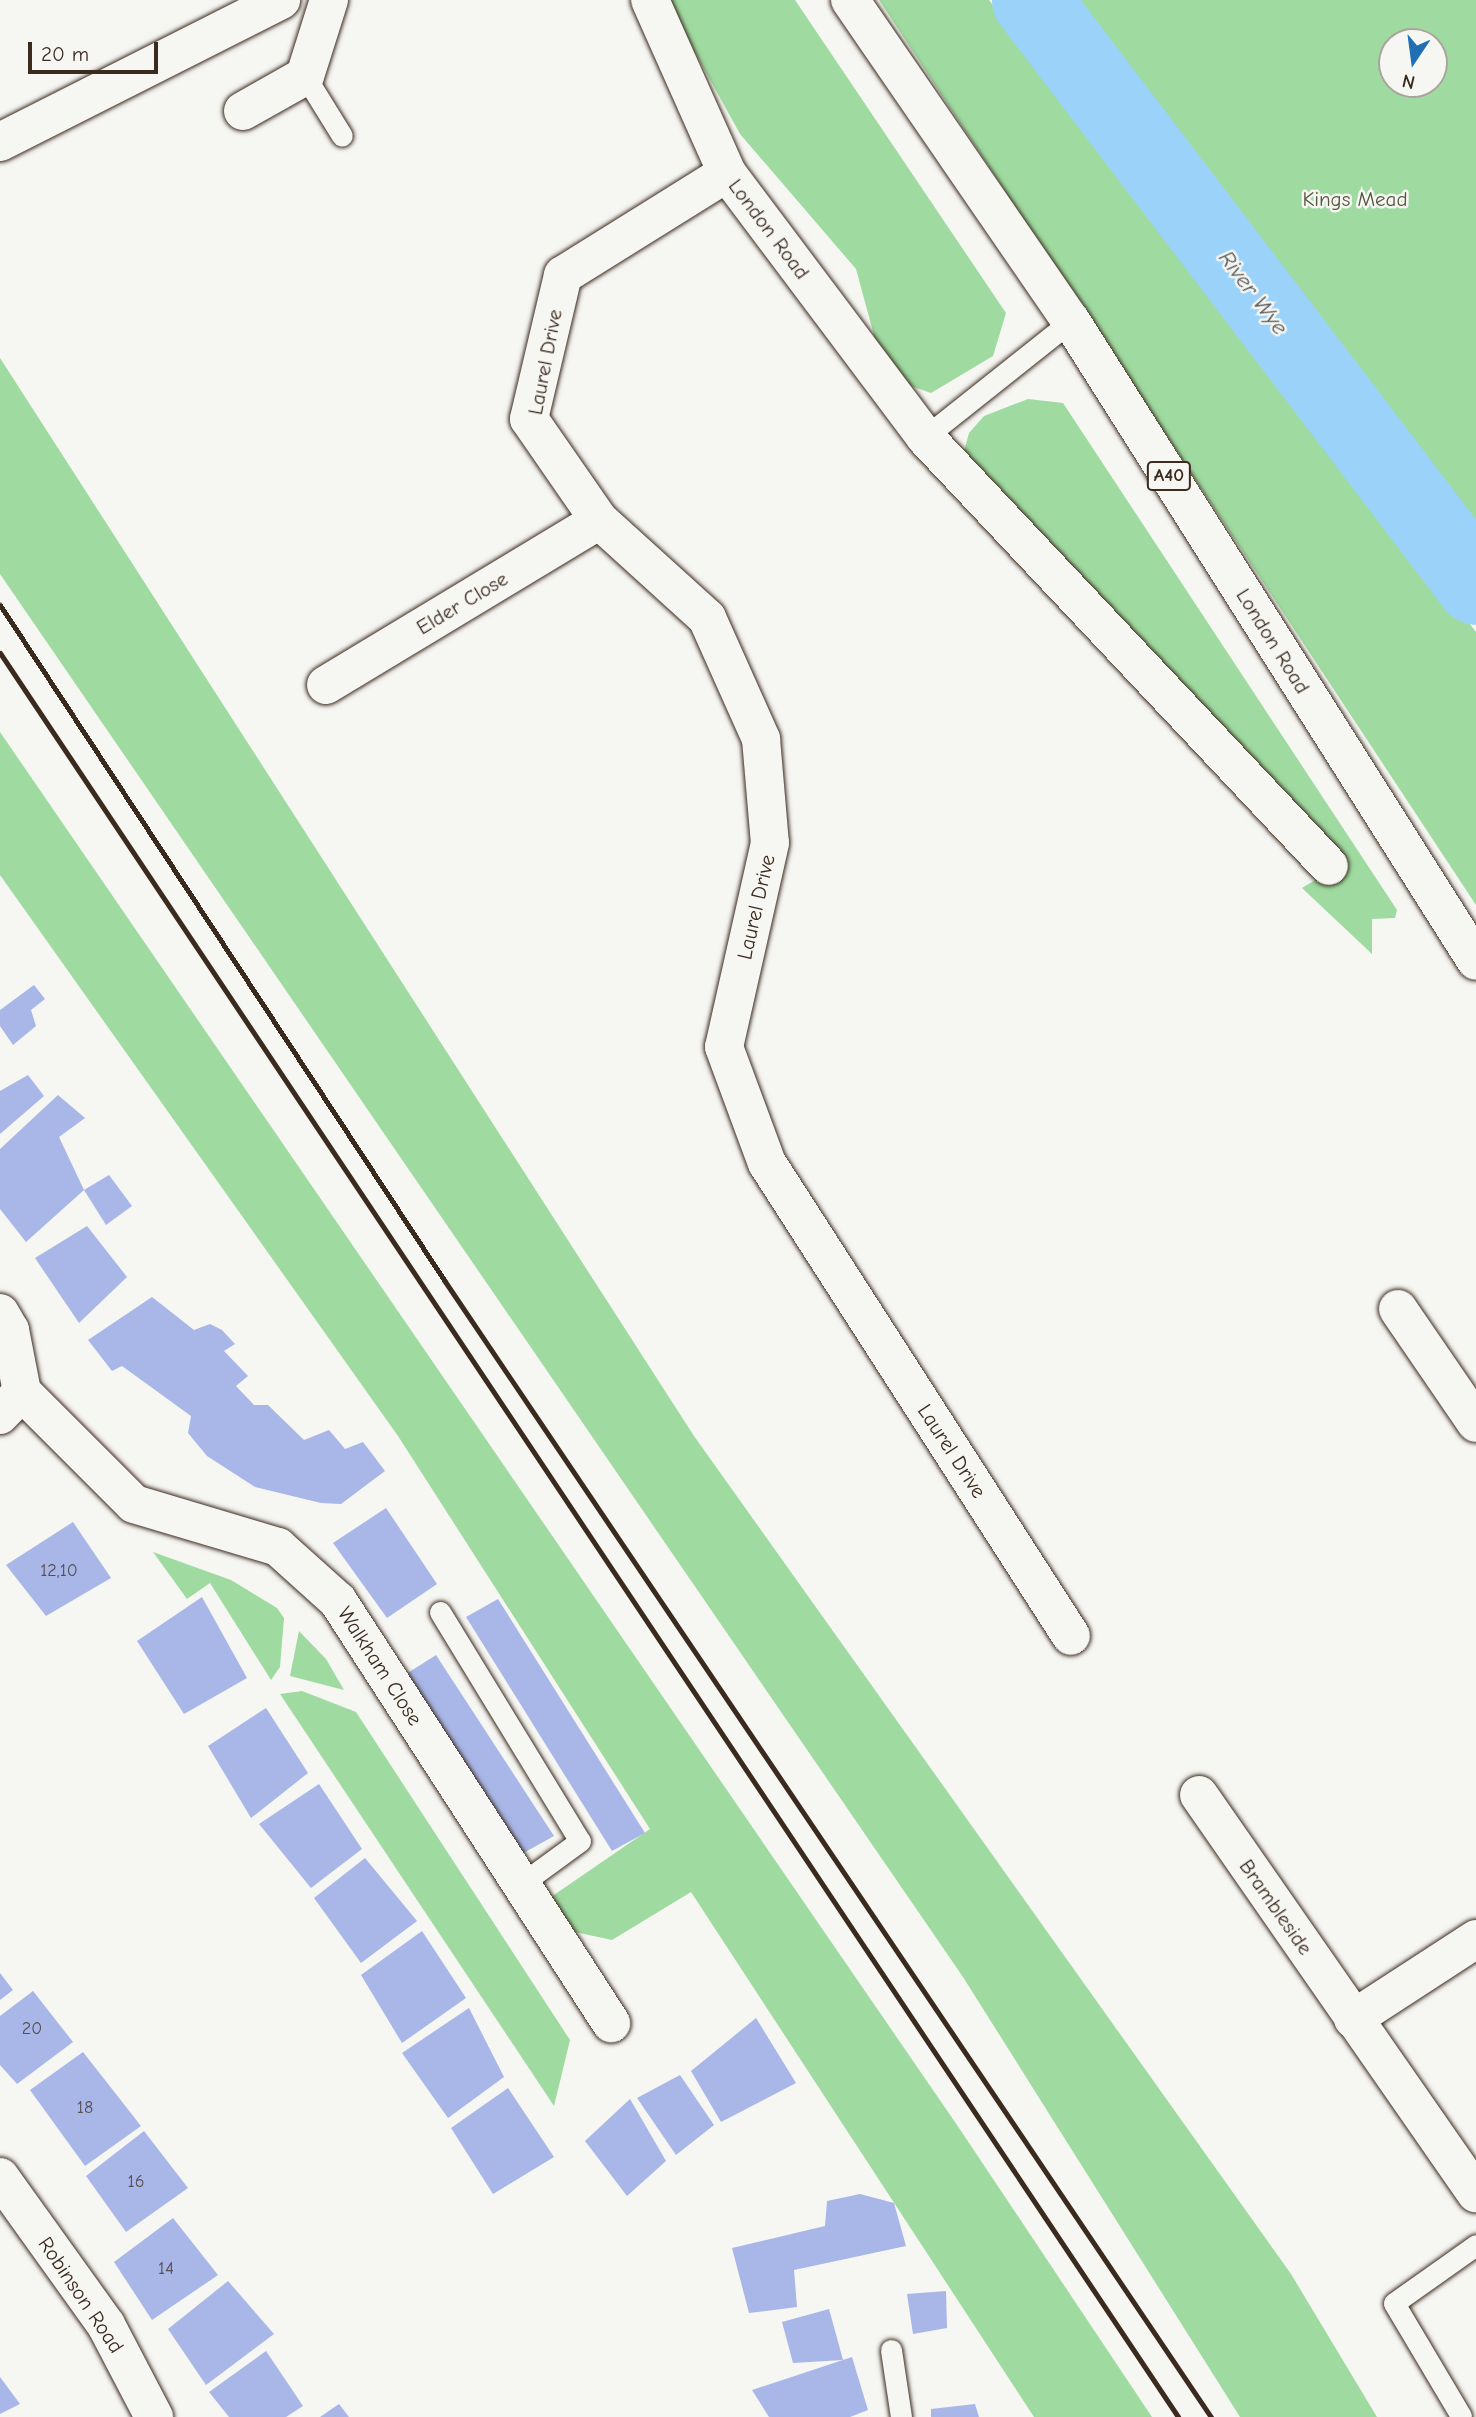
<!DOCTYPE html>
<style>
body{margin:0}
#map{position:relative;width:1476px;height:2417px;overflow:hidden;background:#f6f6f2;font-family:"Comic Neue",sans-serif}
div>[style]{position:absolute}
[style*='--x']{left:calc(var(--x)*1px);top:calc(var(--y)*1px);width:calc(var(--w)*1px);rotate:calc(var(--a)*1deg)}
.green>*{inset:0;background:#9fdba1}
.river>*{height:79px;margin:-39.5px;padding:0 39.5px;transform-origin:39.5px;border-radius:39.5px;background:#9ad2fa}
.building>*{inset:0;background:#a8b7e7}
.roads{filter:drop-shadow(0 0 2px #3b2a1e) drop-shadow(0 0 2px #3b2a1e)}
.service>*{height:21px;margin:-10.5px;padding:0 10.5px;transform-origin:10.5px;border-radius:10.5px;background:#f6f6f2}
.minor>*{height:38px;margin:-19px;padding:0 19px;transform-origin:19px;border-radius:19px;background:#f6f6f2}
.primary>*{height:38px;margin:-19px;padding:0 19px;transform-origin:19px;border-radius:19px;background:#f6f6f2}
.rail>*{height:5px;margin:-2.5px;padding:0 2.5px;transform-origin:2.5px;border-radius:2.5px;background:#3b2a1e}
span{translate:-50% -50%;white-space:nowrap;text-align:center;line-height:1.15;-webkit-text-stroke:5px #f6f6f2;paint-order:stroke}
.number-label{font-size:18px;color:#564d50}
.number-label span{-webkit-text-stroke-width:0}
.shield-label span{padding:2px 5px;background:#f6f6f2;border:2px solid;border-radius:5px;-webkit-text-stroke-width:0}
.shield-label{font-size:19px;color:#3b2a1e;font-weight:700}
.park-label{font-size:21px;color:#54563f}
.street-label{font-size:21px;color:#3b2a1e}
.water-label{font-size:23px;color:#535455;font-style:italic}
.north{position:absolute;left:1378px;top:28px;width:70px;height:70px;box-sizing:border-box;background:#f6f6f2;border:2px solid #aba49d;border-radius:50%;rotate:193deg;font-size:19px;font-weight:700;line-height:28px;text-align:center;color:#3b2a1e}
.north::after{content:'';display:block;margin:auto;width:24px;height:32px;background:#1f6fb2;clip-path:polygon(50% 0,100% 100%,50% 72%,0 100%)}
.scale{position:absolute;left:28px;top:42px;width:130px;height:32px;box-sizing:border-box;border:4px solid #3b2a1e;border-top:0;padding-left:9px;font-size:21px;line-height:24px;white-space:nowrap;color:#3b2a1e;-webkit-text-stroke:5px #f6f6f2;paint-order:stroke}
</style>
<div id="map">
<div class="green">
<i style="clip-path:polygon(666px 0,795px 0,1006px 313px,993px 356px,931px 393px,905px 384px,878px 350px,856px 269px,740px 134px)"></i>
<i style="clip-path:polygon(879px 0,989px 0,1476px 632px,1476px 905px)"></i>
<i style="clip-path:polygon(evenodd,1047px 0,1476px 0,1476px 551px,1047px 0,1392px 42px,1434px 42px,1434px 84px,1392px 84px,1392px 42px)"></i>
<i style="clip-path:polygon(0 358px,694px 1436px,1291px 2274px,1377px 2417px,1240px 2417px,963px 1977px,0 574px)"></i>
<i style="clip-path:polygon(1028px 399px,1063px 403px,1397px 910px,1395px 918px,1372px 919px,1372px 954px,1302px 888px,1338px 866px,961px 462px,969px 433px,984px 416px)"></i>
<i style="clip-path:polygon(0 732px,957px 2125px,1152px 2417px,1034px 2417px,691px 1892px,612px 1940px,575px 1932px,551px 1897px,650px 1829px,398px 1436px,0 875px)"></i>
<i style="clip-path:polygon(153px 1552px,231px 1580px,277px 1608px,284px 1618px,280px 1667px,271px 1680px,210px 1583px,187px 1599px)"></i>
<i style="clip-path:polygon(299px 1631px,326px 1659px,344px 1690px,290px 1676px)"></i>
<i style="clip-path:polygon(302px 1691px,356px 1712px,570px 2040px,554px 2106px,280px 1694px)"></i>
</div>
<div class="river">
<i style="--x:1031;--y:0;--w:735;--a:52.74"></i>
</div>
<div class="building">
<i style="clip-path:polygon(34px 985px,45px 999px,31px 1010px,36px 1026px,13px 1045px,0 1026px,0 1010px)"></i>
<i style="clip-path:polygon(28px 1075px,44px 1096px,0 1134px,0 1091px)"></i>
<i style="clip-path:polygon(58px 1095px,85px 1118px,59px 1137px,84px 1190px,26px 1242px,0 1209px,0 1149px)"></i>
<i style="clip-path:polygon(109px 1175px,132px 1206px,106px 1225px,84px 1190px)"></i>
<i style="clip-path:polygon(87px 1226px,127px 1277px,79px 1323px,35px 1258px)"></i>
<i style="clip-path:polygon(152px 1297px,194px 1330px,210px 1324px,222px 1330px,235px 1344px,224px 1351px,248px 1376px,236px 1386px,254px 1405px,268px 1405px,304px 1440px,329px 1430px,345px 1449px,363px 1442px,385px 1471px,341px 1504px,321px 1503px,255px 1487px,207px 1456px,188px 1433px,191px 1416px,122px 1366px,112px 1371px,88px 1340px)"></i>
<i style="clip-path:polygon(386px 1508px,437px 1584px,387px 1618px,333px 1543px)"></i>
<i style="clip-path:polygon(73px 1522px,111px 1578px,46px 1616px,6px 1565px)"></i>
<i style="clip-path:polygon(202px 1597px,247px 1678px,184px 1714px,137px 1641px)"></i>
<i style="clip-path:polygon(498px 1599px,645px 1833px,612px 1851px,466px 1617px)"></i>
<i style="clip-path:polygon(436px 1655px,554px 1836px,518px 1856px,403px 1676px)"></i>
<i style="clip-path:polygon(266px 1708px,308px 1773px,251px 1818px,208px 1746px)"></i>
<i style="clip-path:polygon(319px 1784px,362px 1849px,311px 1888px,259px 1824px)"></i>
<i style="clip-path:polygon(365px 1858px,417px 1921px,361px 1963px,314px 1898px)"></i>
<i style="clip-path:polygon(422px 1931px,466px 1998px,402px 2043px,361px 1975px)"></i>
<i style="clip-path:polygon(0 1973px,13px 1990px,0 2000px)"></i>
<i style="clip-path:polygon(33px 1991px,73px 2042px,17px 2084px,0 2065px,0 2016px)"></i>
<i style="clip-path:polygon(469px 2008px,504px 2077px,448px 2118px,402px 2053px)"></i>
<i style="clip-path:polygon(756px 2018px,796px 2083px,721px 2122px,691px 2071px)"></i>
<i style="clip-path:polygon(83px 2052px,141px 2126px,85px 2166px,30px 2090px)"></i>
<i style="clip-path:polygon(680px 2075px,714px 2125px,676px 2155px,637px 2098px)"></i>
<i style="clip-path:polygon(508px 2088px,554px 2157px,493px 2194px,451px 2128px)"></i>
<i style="clip-path:polygon(630px 2099px,666px 2161px,627px 2196px,585px 2141px)"></i>
<i style="clip-path:polygon(144px 2131px,188px 2188px,126px 2232px,86px 2176px)"></i>
<i style="clip-path:polygon(860px 2194px,894px 2203px,906px 2246px,794px 2270px,797px 2307px,749px 2313px,732px 2248px,825px 2226px,827px 2201px)"></i>
<i style="clip-path:polygon(173px 2218px,218px 2275px,152px 2320px,114px 2262px)"></i>
<i style="clip-path:polygon(228px 2281px,274px 2334px,206px 2385px,168px 2329px)"></i>
<i style="clip-path:polygon(946px 2291px,947px 2328px,913px 2334px,907px 2294px)"></i>
<i style="clip-path:polygon(829px 2309px,843px 2360px,793px 2363px,782px 2322px)"></i>
<i style="clip-path:polygon(266px 2351px,303px 2406px,286px 2417px,229px 2417px,209px 2392px)"></i>
<i style="clip-path:polygon(852px 2357px,868px 2410px,850px 2417px,769px 2417px,752px 2390px)"></i>
<i style="clip-path:polygon(0 2377px,20px 2404px,0 2414px)"></i>
<i style="clip-path:polygon(339px 2404px,349px 2417px,320px 2417px)"></i>
<i style="clip-path:polygon(975px 2404px,979px 2417px,931px 2417px,931px 2409px)"></i>
</div>
<div class="roads">
<div class="service">
<i style="--x:305;--y:76;--w:70;--a:58.3"></i>
<i style="--x:925;--y:437;--w:186;--a:-38.5"></i>
<i style="--x:440;--y:1612;--w:268;--a:58.6"></i>
<i style="--x:580;--y:1841;--w:73;--a:143.9"></i>
<i style="--x:891;--y:2350;--w:68;--a:81.5"></i>
<i style="--x:1461;--y:2416;--w:131;--a:-120.7"></i>
<i style="--x:1394;--y:2303;--w:100;--a:-35.3"></i>
</div>
<div class="minor">
<i style="--x:650;--y:0;--w:189;--a:66"></i>
<i style="--x:727;--y:173;--w:330;--a:53.1"></i>
<i style="--x:925;--y:437;--w:589;--a:46.72"></i>
<i style="--x:243;--y:111;--w:71;--a:-29.4"></i>
<i style="--x:305;--y:76;--w:80;--a:-72.5"></i>
<i style="--x:0;--y:142;--w:315;--a:-26.8"></i>
<i style="--x:727;--y:173;--w:193;--a:148.1"></i>
<i style="--x:563;--y:275;--w:148;--a:103.3"></i>
<i style="--x:529;--y:419;--w:123;--a:55.3"></i>
<i style="--x:599;--y:520;--w:146;--a:42.2"></i>
<i style="--x:707;--y:618;--w:133;--a:65.9"></i>
<i style="--x:761;--y:739;--w:104;--a:85.1"></i>
<i style="--x:770;--y:843;--w:209;--a:102.7"></i>
<i style="--x:724;--y:1047;--w:124;--a:69.7"></i>
<i style="--x:767;--y:1163;--w:562;--a:57.27"></i>
<i style="--x:326;--y:685;--w:319;--a:-31.1"></i>
<i style="--x:1398;--y:1309;--w:138;--a:55.6"></i>
<i style="--x:0;--y:1313;--w:20;--a:60"></i>
<i style="--x:10;--y:1330;--w:63;--a:79"></i>
<i style="--x:22;--y:1392;--w:32;--a:134"></i>
<i style="--x:22;--y:1392;--w:158;--a:45"></i>
<i style="--x:134;--y:1504;--w:150;--a:16.6"></i>
<i style="--x:278;--y:1547;--w:81;--a:42"></i>
<i style="--x:338;--y:1601;--w:503;--a:57.1"></i>
<i style="--x:1199;--y:1795;--w:485;--a:55.2"></i>
<i style="--x:1353;--y:2019;--w:147;--a:-33"></i>
<i style="--x:0;--y:2177;--w:182;--a:54.4"></i>
<i style="--x:106;--y:2325;--w:104;--a:62.4"></i>
</div>
<div class="primary">
<i style="--x:850;--y:0;--w:390;--a:55.5"></i>
<i style="--x:1071;--y:321;--w:757;--a:57.67"></i>
</div>
</div>
<div class="rail">
<i style="--x:0;--y:605;--w:808;--a:56.66"></i>
<i style="--x:444;--y:1280;--w:1372;--a:56"></i>
<i style="--x:0;--y:653;--w:2121;--a:56.26"></i>
</div>
<div class="number-label">
<span style="left:59px;top:1571px">12,10</span>
<span style="left:32px;top:2029px">20</span>
<span style="left:85px;top:2108px">18</span>
<span style="left:136px;top:2182px">16</span>
<span style="left:166px;top:2269px">14</span>
</div>
<div class="shield-label">
<span style="left:1169px;top:476px">A40</span>
</div>
<div class="park-label">
<span style="left:1355px;top:199px">Kings Mead</span>
</div>
<div class="street-label">
<span style="left:769px;top:229px;rotate:53deg">London Road</span>
<span style="left:545px;top:362px;rotate:-79deg">Laurel Drive</span>
<span style="left:462px;top:603px;rotate:-31deg">Elder Close</span>
<span style="left:1273px;top:641px;rotate:58deg">London Road</span>
<span style="left:756px;top:907px;rotate:-77deg">Laurel Drive</span>
<span style="left:952px;top:1451px;rotate:57deg">Laurel Drive</span>
<span style="left:380px;top:1666px;rotate:57deg">Walkham Close</span>
<span style="left:1276px;top:1907px;rotate:55deg">Brambleside</span>
<span style="left:81px;top:2295px;rotate:56deg">Robinson Road</span>
</div>
<div class="water-label">
<span style="left:1253px;top:293px;rotate:53deg">River Wye</span>
</div>
<div class="north">N</div>
<div class="scale">20 m</div>
</div>
